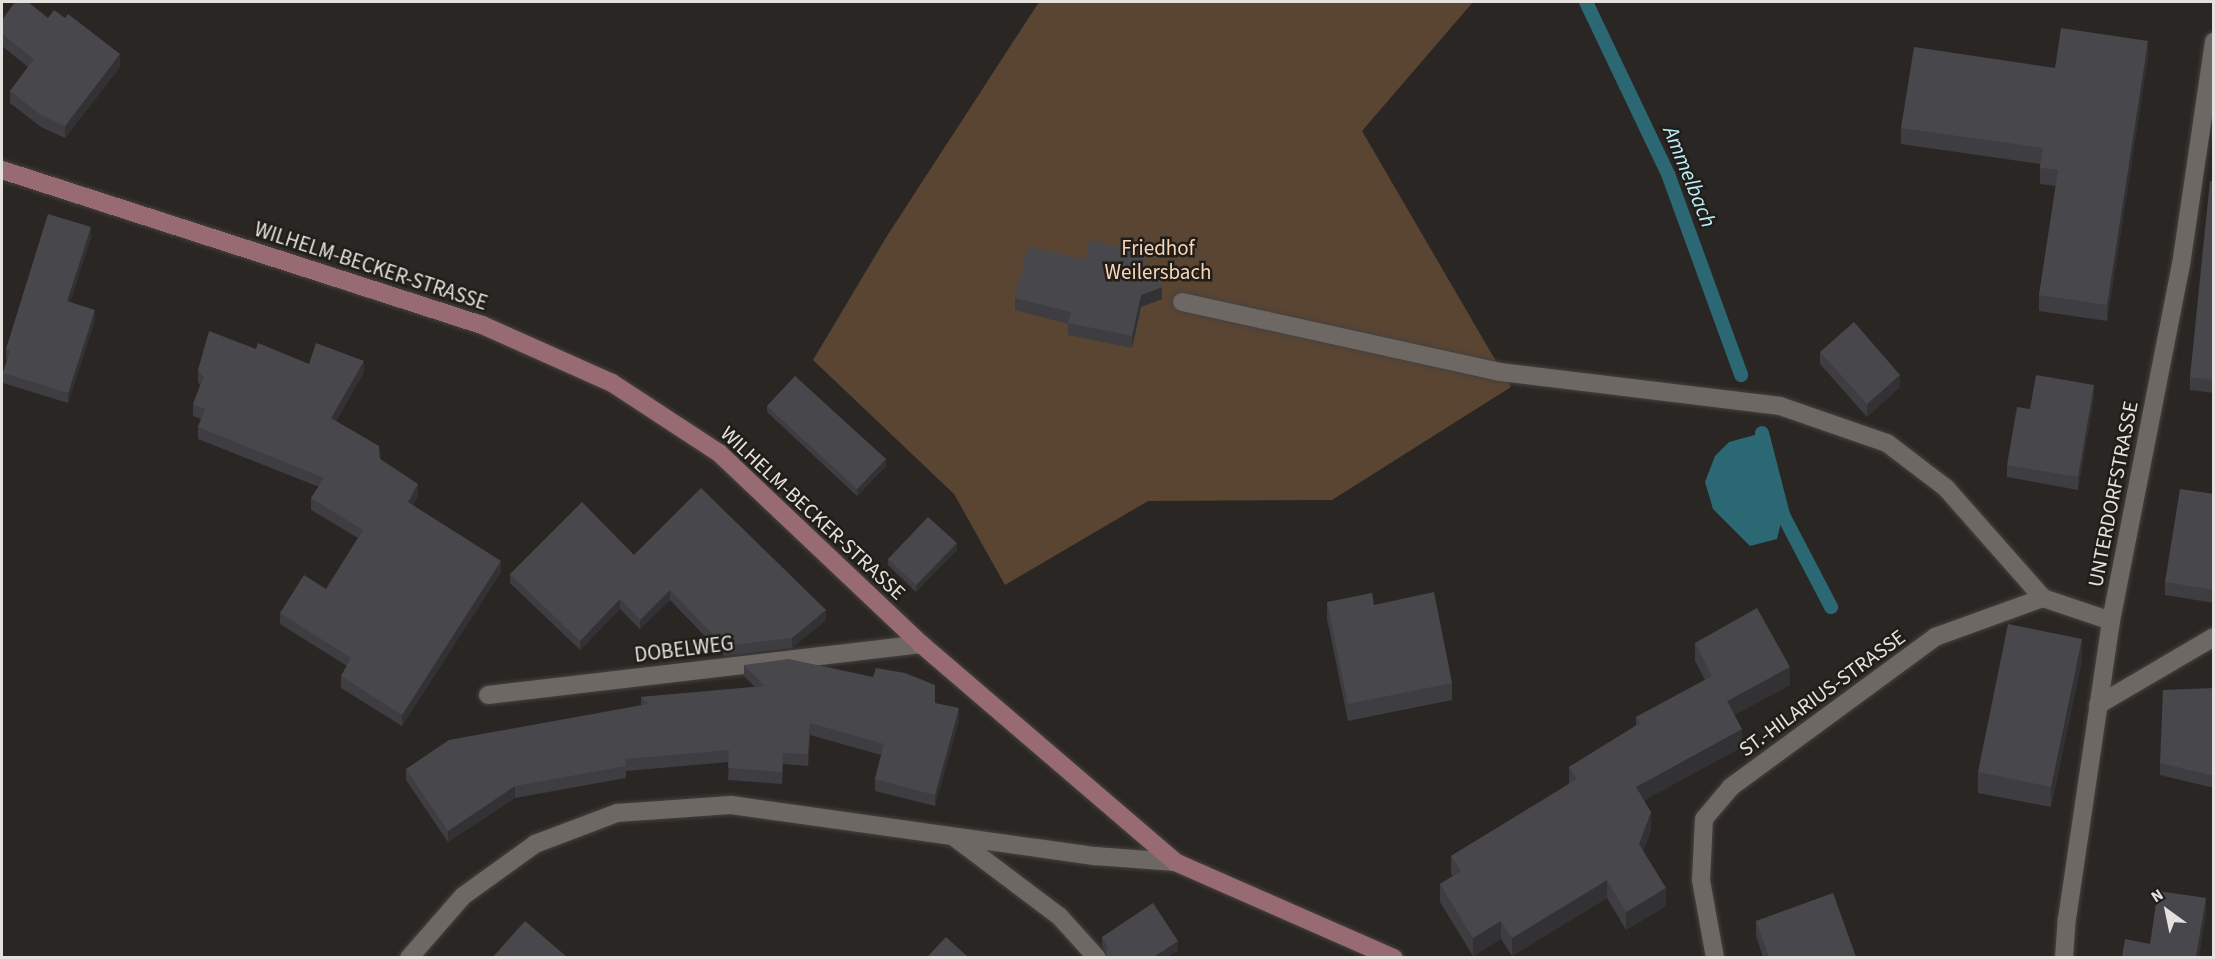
<!DOCTYPE html>
<style>
body{margin:0}
#map{position:relative;width:2215px;height:959px;overflow:hidden;background:#2a2623;font-family:"Source Sans 3",sans-serif}
div>[style]{position:absolute}
[style*='--x']{left:calc(var(--x)*1px);top:calc(var(--y)*1px);width:calc(var(--w)*1px);rotate:calc(var(--a)*1deg)}
.green>*{inset:0;background:#5a4533}
.water>*{inset:0;background:#2b6873}
.stream>*{height:14px;margin:-7px;padding:0 7px;transform-origin:7px;border-radius:7px;background:#2b6873}
.roads{filter:drop-shadow(0 0 2px #45413e) drop-shadow(0 0 2px #45413e)}
.lane>*{height:18px;margin:-9px;padding:0 9px;transform-origin:9px;border-radius:9px;background:#6d6864}
.street>*{height:18px;margin:-9px;padding:0 9px;transform-origin:9px;border-radius:9px;background:#6d6864}
.secondary>*{height:18px;margin:-9px;padding:0 9px;transform-origin:9px;border-radius:9px;background:#986b73}
.wall>*{inset:0;background:#3e3d41}
.shaded-wall>*{inset:0;background:#323235}
.building>*{inset:0;background:#48474c}
span{translate:-50% -50%;white-space:nowrap;text-align:center;line-height:1.15;-webkit-text-stroke:5px #211d19;paint-order:stroke}
.park-label{font-size:21px;color:#fad6b8}
.street-label{font-size:21px;color:#e4e1de}
.water-label{font-size:22px;color:#b9eefa;font-style:italic}
.frame{position:absolute;inset:0;border:3px solid #e4e1de;pointer-events:none}
.north{position:absolute;left:2137px;top:881px;width:60px;height:60px;-webkit-text-stroke:4px #211d19;paint-order:stroke;rotate:327deg;font-size:16px;font-weight:700;line-height:24px;text-align:center;color:#e4e1de}
.north::after{content:'';display:block;margin:auto;width:21px;height:27px;background:#e4e1de;clip-path:polygon(50% 0,100% 100%,50% 72%,0 100%)}
</style>
<div id="map">
<div class="green">
<i style="clip-path:polygon(1039px 2px,1473px 2px,1362px 131px,1511px 387px,1332px 500px,1148px 501px,1005px 585px,954px 494px,813px 360px,887px 236px)"></i>
</div>
<div class="water">
<i style="clip-path:polygon(1762px 433px,1783px 515px,1777px 539px,1750px 546px,1713px 509px,1705px 482px,1715px 456px,1729px 442px)"></i>
</div>
<div class="stream">
<i style="--x:1586;--y:2;--w:191;--a:64.5"></i>
<i style="--x:1668;--y:174;--w:214;--a:70"></i>
<i style="--x:1762;--y:433;--w:85;--a:75.6"></i>
<i style="--x:1783;--y:515;--w:104;--a:62.4"></i>
</div>
<div class="roads">
<div class="lane">
<i style="--x:1182;--y:302;--w:326;--a:12.4"></i>
<i style="--x:1500;--y:372;--w:282;--a:6.9"></i>
<i style="--x:1780;--y:406;--w:113;--a:19.1"></i>
<i style="--x:1887;--y:443;--w:74;--a:37.3"></i>
<i style="--x:1946;--y:488;--w:147;--a:48.6"></i>
</div>
<div class="street">
<i style="--x:488;--y:695;--w:436;--a:-6.7"></i>
<i style="--x:2098;--y:705;--w:134;--a:-30.4"></i>
<i style="--x:954;--y:837;--w:133;--a:37"></i>
<i style="--x:1060;--y:917;--w:55;--a:47.9"></i>
<i style="--x:409;--y:958;--w:82;--a:-48.9"></i>
<i style="--x:463;--y:896;--w:89;--a:-35.8"></i>
<i style="--x:535;--y:844;--w:88;--a:-20.7"></i>
<i style="--x:617;--y:813;--w:114;--a:-4"></i>
<i style="--x:731;--y:805;--w:368;--a:8"></i>
<i style="--x:1095;--y:856;--w:80;--a:4.3"></i>
<i style="--x:1715;--y:958;--w:79;--a:-100.2"></i>
<i style="--x:1701;--y:880;--w:61;--a:-87.2"></i>
<i style="--x:1704;--y:819;--w:42;--a:-49.8"></i>
<i style="--x:1731;--y:787;--w:253;--a:-36.3"></i>
<i style="--x:1935;--y:637;--w:115;--a:-19.9"></i>
<i style="--x:2043;--y:598;--w:72;--a:18.7"></i>
<i style="--x:2064;--y:958;--w:39;--a:-86"></i>
<i style="--x:2067;--y:919;--w:301;--a:-81.6"></i>
<i style="--x:2111;--y:621;--w:363;--a:-78.9"></i>
<i style="--x:2181;--y:265;--w:226;--a:-81.6"></i>
</div>
<div class="secondary">
<i style="--x:2;--y:170;--w:504;--a:17.9"></i>
<i style="--x:482;--y:325;--w:142;--a:24"></i>
<i style="--x:612;--y:383;--w:128;--a:33.2"></i>
<i style="--x:719;--y:453;--w:278;--a:43.4"></i>
<i style="--x:921;--y:644;--w:335;--a:40.6"></i>
<i style="--x:1175;--y:862;--w:239;--a:23.7"></i>
</div>
</div>
<div class="wall">
<i style="clip-path:polygon(48px 18px,120px 67px,65px 138px,41px 127px,10px 103px,10px 91px,28px 67px,2px 46px,2px 20px)"></i>
<i style="clip-path:polygon(2148px 57px,2107px 321px,2039px 311px,2039px 295px,2056px 186px,2040px 184px,2040px 164px,1901px 144px,1901px 128px,2055px 68px)"></i>
<i style="clip-path:polygon(2214px 181px,2214px 393px,2190px 390px,2190px 377px)"></i>
<i style="clip-path:polygon(91px 237px,70px 302px,95px 320px,68px 403px,3px 383px,3px 373px,8px 359px,6px 359px,6px 349px)"></i>
<i style="clip-path:polygon(1015px 298px,1162px 299px,1141px 307px,1132px 348px,1068px 335px,1068px 324px,1015px 310px)"></i>
<i style="clip-path:polygon(256px 349px,309px 364px,364px 372px,336px 421px,380px 459px,418px 496px,413px 505px,501px 572px,402px 726px,341px 688px,341px 676px,347px 666px,280px 624px,280px 613px,326px 589px,358px 538px,311px 510px,311px 498px,319px 487px,198px 439px,198px 427px,201px 419px,193px 416px,193px 404px,200px 385px,198px 382px,198px 370px)"></i>
<i style="clip-path:polygon(1820px 352px,1900px 387px,1867px 417px,1820px 364px)"></i>
<i style="clip-path:polygon(2094px 397px,2078px 490px,2007px 477px,2007px 465px)"></i>
<i style="clip-path:polygon(767px 406px,886px 466px,857px 496px,767px 412px)"></i>
<i style="clip-path:polygon(2214px 494px,2214px 603px,2165px 595px,2165px 582px)"></i>
<i style="clip-path:polygon(957px 550px,916px 592px,888px 565px,888px 559px)"></i>
<i style="clip-path:polygon(634px 555px,826px 620px,792px 648px,724px 656px,670px 600px,640px 629px,620px 609px,580px 650px,510px 583px,510px 574px)"></i>
<i style="clip-path:polygon(1327px 602px,1452px 683px,1452px 700px,1348px 721px,1327px 619px)"></i>
<i style="clip-path:polygon(1695px 643px,1790px 685px,1734px 715px,1742px 747px,1644px 800px,1651px 830px,1643px 851px,1666px 906px,1626px 930px,1607px 898px,1512px 956px,1501px 939px,1473px 956px,1440px 902px,1440px 884px,1453px 876px,1451px 874px,1451px 856px,1569px 784px,1569px 767px,1636px 726px,1636px 717px,1705px 680px,1695px 661px)"></i>
<i style="clip-path:polygon(2082px 660px,2051px 807px,1978px 793px,1978px 772px)"></i>
<i style="clip-path:polygon(744px 665px,935px 703px,959px 720px,935px 806px,875px 791px,875px 779px,881px 755px,810px 735px,808px 766px,783px 764px,782px 784px,728px 780px,729px 762px,626px 771px,626px 778px,515px 798px,448px 842px,406px 780px,406px 769px,641px 706px,641px 697px,755px 687px,744px 676px)"></i>
<i style="clip-path:polygon(2214px 688px,2214px 788px,2160px 775px,2160px 763px)"></i>
<i style="clip-path:polygon(1756px 921px,1856px 957px,1763px 957px,1756px 936px)"></i>
<i style="clip-path:polygon(1102px 937px,1178px 951px,1105px 956px,1106px 953px,1102px 947px)"></i>
</div>
<div class="shaded-wall">
<i style="clip-path:polygon(2148px 41px,2148px 57px,2107px 321px,2107px 305px)"></i>
<i style="clip-path:polygon(120px 54px,120px 67px,65px 138px,65px 126px)"></i>
<i style="clip-path:polygon(91px 227px,91px 237px,67px 311px,67px 301px)"></i>
<i style="clip-path:polygon(1162px 287px,1162px 299px,1141px 307px,1132px 348px,1132px 336px,1141px 295px)"></i>
<i style="clip-path:polygon(95px 310px,95px 320px,68px 403px,68px 393px)"></i>
<i style="clip-path:polygon(364px 361px,364px 372px,331px 429px,331px 418px)"></i>
<i style="clip-path:polygon(1900px 375px,1900px 387px,1867px 417px,1867px 404px)"></i>
<i style="clip-path:polygon(2094px 385px,2094px 397px,2078px 490px,2078px 477px)"></i>
<i style="clip-path:polygon(886px 459px,886px 466px,857px 496px,857px 489px)"></i>
<i style="clip-path:polygon(418px 484px,418px 496px,408px 514px,408px 502px)"></i>
<i style="clip-path:polygon(957px 543px,957px 550px,916px 592px,916px 585px)"></i>
<i style="clip-path:polygon(501px 561px,501px 572px,402px 726px,402px 715px)"></i>
<i style="clip-path:polygon(670px 590px,670px 600px,640px 629px,640px 620px)"></i>
<i style="clip-path:polygon(620px 599px,620px 609px,580px 650px,580px 641px)"></i>
<i style="clip-path:polygon(826px 610px,826px 620px,792px 648px,792px 638px)"></i>
<i style="clip-path:polygon(2082px 639px,2082px 660px,2051px 807px,2051px 787px)"></i>
<i style="clip-path:polygon(1790px 667px,1790px 685px,1727px 719px,1727px 701px)"></i>
<i style="clip-path:polygon(959px 708px,959px 720px,935px 806px,935px 795px)"></i>
<i style="clip-path:polygon(810px 723px,810px 735px,808px 766px,808px 754px)"></i>
<i style="clip-path:polygon(1742px 729px,1742px 747px,1636px 805px,1636px 787px)"></i>
<i style="clip-path:polygon(515px 786px,515px 798px,448px 842px,448px 831px)"></i>
<i style="clip-path:polygon(1651px 812px,1651px 830px,1639px 862px,1639px 844px)"></i>
<i style="clip-path:polygon(1607px 880px,1607px 898px,1512px 956px,1512px 938px)"></i>
<i style="clip-path:polygon(1666px 888px,1666px 906px,1626px 930px,1626px 912px)"></i>
<i style="clip-path:polygon(2206px 898px,2206px 915px,2199px 957px,2196px 957px)"></i>
<i style="clip-path:polygon(1501px 921px,1501px 939px,1473px 956px,1473px 938px)"></i>
<i style="clip-path:polygon(1178px 941px,1178px 951px,1168px 957px,1154px 957px)"></i>
</div>
<div class="building">
<i style="clip-path:polygon(15px 2px,28px 2px,48px 18px,54px 10px,65px 18px,68px 14px,120px 54px,65px 126px,41px 115px,10px 91px,34px 59px,2px 34px,2px 20px)"></i>
<i style="clip-path:polygon(2061px 28px,2148px 41px,2107px 305px,2039px 295px,2058px 170px,2040px 168px,2043px 148px,1901px 128px,1914px 47px,2055px 68px)"></i>
<i style="clip-path:polygon(2210px 181px,2214px 181px,2214px 380px,2190px 377px)"></i>
<i style="clip-path:polygon(48px 214px,91px 227px,67px 301px,95px 310px,68px 393px,3px 373px,10px 350px,6px 349px)"></i>
<i style="clip-path:polygon(1089px 240px,1138px 251px,1162px 287px,1141px 295px,1132px 336px,1068px 323px,1071px 312px,1015px 298px,1028px 246px,1086px 260px)"></i>
<i style="clip-path:polygon(1854px 322px,1900px 375px,1867px 404px,1820px 352px)"></i>
<i style="clip-path:polygon(209px 331px,256px 349px,258px 343px,309px 364px,316px 343px,364px 361px,331px 418px,379px 446px,380px 459px,418px 484px,408px 502px,501px 561px,402px 715px,341px 676px,351px 658px,280px 613px,304px 575px,326px 589px,363px 530px,311px 498px,324px 478px,198px 427px,205px 409px,193px 404px,204px 377px,198px 370px)"></i>
<i style="clip-path:polygon(2036px 375px,2094px 385px,2078px 477px,2007px 465px,2017px 407px,2030px 409px)"></i>
<i style="clip-path:polygon(795px 376px,886px 459px,857px 489px,767px 406px)"></i>
<i style="clip-path:polygon(701px 488px,826px 610px,792px 638px,724px 646px,670px 590px,640px 620px,620px 599px,580px 641px,510px 574px,582px 502px,634px 555px)"></i>
<i style="clip-path:polygon(2180px 489px,2214px 494px,2214px 590px,2165px 582px)"></i>
<i style="clip-path:polygon(928px 517px,957px 543px,916px 585px,888px 559px)"></i>
<i style="clip-path:polygon(1434px 592px,1452px 683px,1348px 704px,1327px 602px,1372px 593px,1374px 605px)"></i>
<i style="clip-path:polygon(1757px 608px,1790px 667px,1727px 701px,1742px 729px,1636px 787px,1651px 812px,1639px 844px,1666px 888px,1626px 912px,1607px 880px,1512px 938px,1501px 921px,1473px 938px,1440px 884px,1461px 871px,1451px 856px,1577px 779px,1569px 767px,1640px 723px,1636px 717px,1712px 676px,1695px 643px)"></i>
<i style="clip-path:polygon(2008px 624px,2082px 639px,2051px 787px,1978px 772px)"></i>
<i style="clip-path:polygon(789px 659px,873px 677px,876px 668px,905px 673px,935px 685px,935px 703px,959px 708px,935px 795px,875px 779px,884px 744px,810px 723px,808px 754px,783px 753px,782px 772px,728px 768px,729px 750px,625px 759px,626px 766px,515px 786px,448px 831px,406px 769px,449px 740px,648px 704px,641px 697px,765px 686px,744px 665px)"></i>
<i style="clip-path:polygon(2214px 688px,2214px 776px,2160px 763px,2163px 690px)"></i>
<i style="clip-path:polygon(2158px 891px,2206px 898px,2196px 957px,2122px 957px,2125px 939px,2150px 944px)"></i>
<i style="clip-path:polygon(1833px 893px,1856px 957px,1769px 957px,1756px 921px)"></i>
<i style="clip-path:polygon(1153px 903px,1178px 941px,1154px 957px,1101px 957px,1105px 956px,1108px 947px,1102px 937px)"></i>
<i style="clip-path:polygon(525px 921px,567px 957px,493px 957px)"></i>
<i style="clip-path:polygon(946px 937px,968px 957px,927px 957px)"></i>
</div>
<div class="park-label">
<span style="left:1158px;top:260px">Friedhof<br>Weilersbach</span>
</div>
<div class="street-label">
<span style="left:371px;top:266px;rotate:18deg">WILHELM-BECKER-STRASSE</span>
<span style="left:2113px;top:494px;rotate:-79deg">UNTERDORFSTRASSE</span>
<span style="left:813px;top:513px;rotate:43deg">WILHELM-BECKER-STRASSE</span>
<span style="left:684px;top:649px;rotate:-7deg">DOBELWEG</span>
<span style="left:1822px;top:693px;rotate:-36deg">ST.-HILARIUS-STRASSE</span>
</div>
<div class="water-label">
<span style="left:1689px;top:177px;rotate:68deg">Ammelbach</span>
</div>
<div class="frame"></div>
<div class="north">N</div>
</div>
